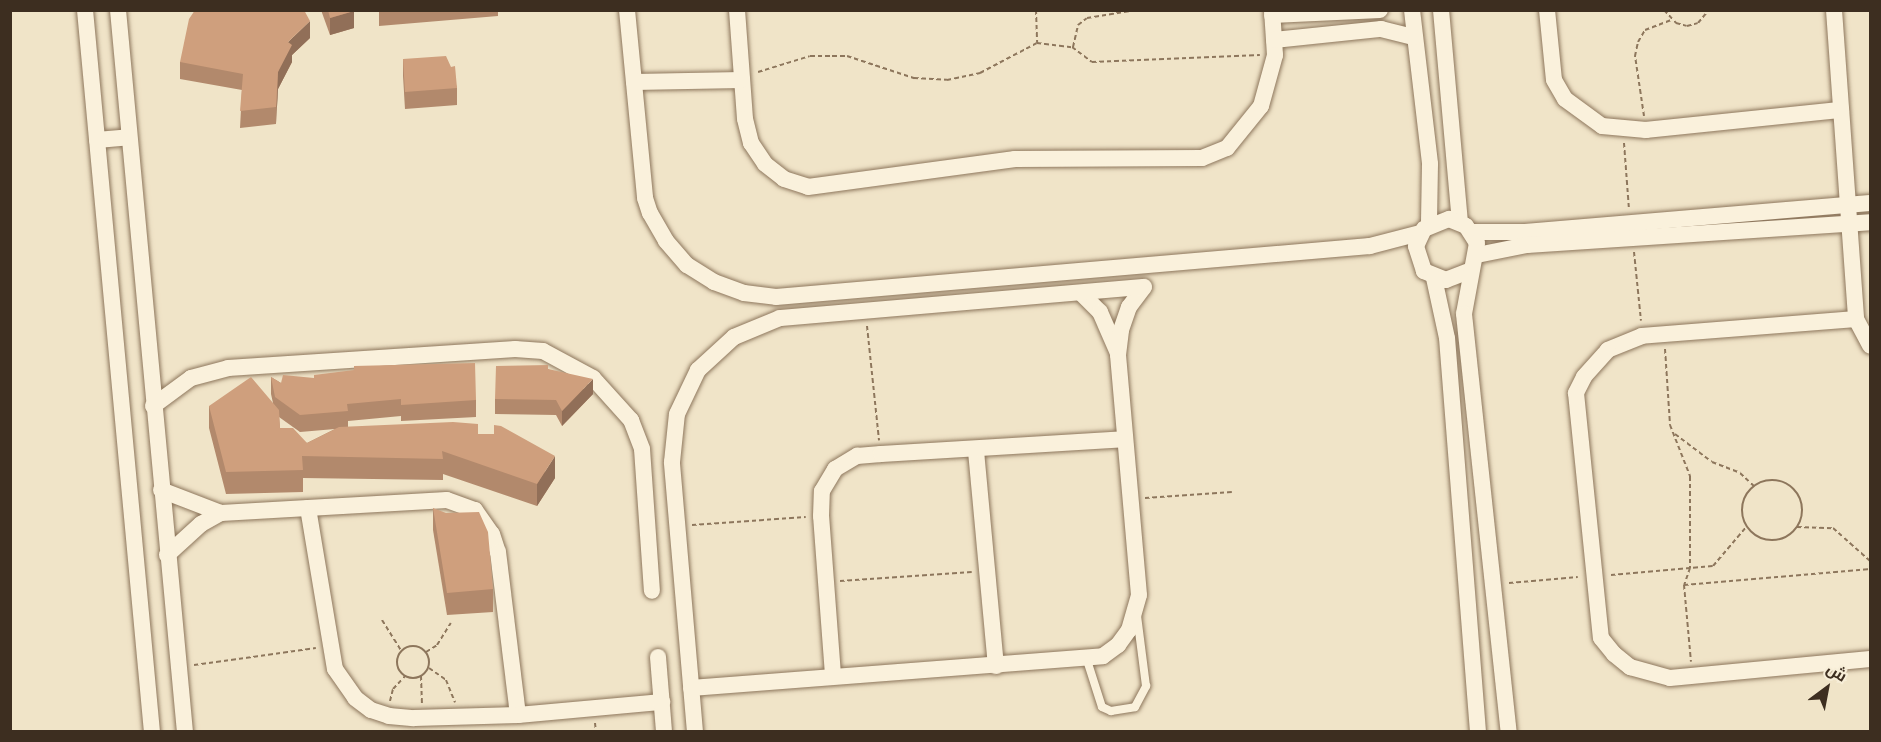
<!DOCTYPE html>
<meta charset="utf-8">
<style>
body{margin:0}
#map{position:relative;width:1881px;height:742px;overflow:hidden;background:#f0e4c8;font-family:Bitter,Cairo,serif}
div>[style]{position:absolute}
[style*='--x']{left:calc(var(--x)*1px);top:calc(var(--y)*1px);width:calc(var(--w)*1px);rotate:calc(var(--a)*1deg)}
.path>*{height:2px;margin-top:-1px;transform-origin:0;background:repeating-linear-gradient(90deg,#8d765c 0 4.5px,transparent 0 7.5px)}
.path>.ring{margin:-1px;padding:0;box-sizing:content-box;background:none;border:2px solid #8d765c;border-radius:50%}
.roads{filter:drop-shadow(0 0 2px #8d765c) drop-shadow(0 0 2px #8d765c)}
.lane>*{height:8px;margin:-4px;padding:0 4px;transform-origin:4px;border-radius:4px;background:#faf1dc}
.street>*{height:16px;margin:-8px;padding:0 8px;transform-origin:8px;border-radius:8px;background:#faf1dc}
.wall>*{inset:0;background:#b2896c}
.shaded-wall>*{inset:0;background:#916f58}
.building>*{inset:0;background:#cf9f7d}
span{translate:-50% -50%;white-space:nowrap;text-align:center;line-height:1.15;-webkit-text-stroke:4.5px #f7eed8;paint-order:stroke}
.frame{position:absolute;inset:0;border:12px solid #3d2e20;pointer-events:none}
.north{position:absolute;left:1797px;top:658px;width:60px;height:60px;-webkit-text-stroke:4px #f7eed8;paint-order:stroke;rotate:32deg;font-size:16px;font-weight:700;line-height:24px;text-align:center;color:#3d2e20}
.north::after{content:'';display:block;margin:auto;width:21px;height:27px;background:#3d2e20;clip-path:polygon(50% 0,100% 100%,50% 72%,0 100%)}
</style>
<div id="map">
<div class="path">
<i style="--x:1036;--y:10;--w:33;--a:88"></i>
<i style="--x:1664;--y:10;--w:18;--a:47"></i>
<i style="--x:1676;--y:23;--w:11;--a:15"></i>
<i style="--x:1687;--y:26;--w:11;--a:-15"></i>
<i style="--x:1698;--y:23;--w:17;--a:-50"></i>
<i style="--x:1073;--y:47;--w:23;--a:-77"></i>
<i style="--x:1078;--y:25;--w:11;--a:-38"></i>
<i style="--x:1087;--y:18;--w:50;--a:-9.3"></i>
<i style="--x:758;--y:72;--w:54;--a:-17.1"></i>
<i style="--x:810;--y:56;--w:37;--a:0"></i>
<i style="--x:847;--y:56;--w:71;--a:18.2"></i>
<i style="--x:914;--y:78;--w:33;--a:3"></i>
<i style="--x:947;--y:80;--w:34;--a:-12"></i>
<i style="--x:980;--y:73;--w:64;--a:-27.8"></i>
<i style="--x:1037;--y:43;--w:35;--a:7"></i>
<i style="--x:1072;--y:47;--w:25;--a:37"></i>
<i style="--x:1092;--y:62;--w:168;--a:-2.4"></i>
<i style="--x:1644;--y:116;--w:61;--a:-98.5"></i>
<i style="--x:1635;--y:56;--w:14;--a:-78"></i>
<i style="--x:1638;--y:42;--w:14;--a:-60"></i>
<i style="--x:1645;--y:30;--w:28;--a:-21"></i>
<i style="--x:1624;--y:143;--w:66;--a:85.7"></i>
<i style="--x:1634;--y:252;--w:69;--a:84.2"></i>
<i style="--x:867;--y:326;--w:115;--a:84"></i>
<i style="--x:1665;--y:349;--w:76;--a:86.2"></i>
<i style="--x:1670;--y:425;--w:55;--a:68.6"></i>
<i style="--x:1690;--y:476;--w:92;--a:90"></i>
<i style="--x:1690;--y:568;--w:18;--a:109"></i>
<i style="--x:1684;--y:585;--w:77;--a:84.8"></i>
<i style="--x:1675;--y:434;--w:46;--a:37.1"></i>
<i style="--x:1712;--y:462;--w:30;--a:21"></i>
<i style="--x:1740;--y:473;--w:19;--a:43"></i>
<i class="ring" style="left:1742px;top:480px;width:58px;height:58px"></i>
<i style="--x:1145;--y:498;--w:87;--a:-3.9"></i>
<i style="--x:692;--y:525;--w:114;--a:-4"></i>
<i style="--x:1797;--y:527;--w:36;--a:2"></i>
<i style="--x:1833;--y:528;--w:50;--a:41.7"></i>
<i style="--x:1611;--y:575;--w:102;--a:-5"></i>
<i style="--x:1713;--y:566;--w:52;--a:-49.6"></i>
<i style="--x:840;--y:581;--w:132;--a:-3.9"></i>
<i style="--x:1509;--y:583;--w:69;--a:-5"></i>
<i style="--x:1684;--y:585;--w:187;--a:-4.9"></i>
<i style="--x:382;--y:620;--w:36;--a:58"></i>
<i class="ring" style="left:397px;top:646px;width:30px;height:30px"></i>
<i style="--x:426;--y:652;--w:13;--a:-32"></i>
<i style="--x:437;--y:645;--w:26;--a:-58"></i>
<i style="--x:194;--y:665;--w:123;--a:-7.9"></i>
<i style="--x:429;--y:668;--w:21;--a:35"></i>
<i style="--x:446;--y:680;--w:24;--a:68"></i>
<i style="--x:421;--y:676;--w:28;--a:88"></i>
<i style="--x:390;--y:701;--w:12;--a:-76"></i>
<i style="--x:393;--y:689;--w:18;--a:-47"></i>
<i style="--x:595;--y:723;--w:9;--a:84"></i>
</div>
<div class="roads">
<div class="lane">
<i style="--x:1086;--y:657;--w:52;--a:72.3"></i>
<i style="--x:1102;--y:707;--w:10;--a:24"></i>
<i style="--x:1111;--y:711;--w:24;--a:-9"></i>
<i style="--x:1135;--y:707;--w:24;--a:-62"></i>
<i style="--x:1146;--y:686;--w:71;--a:-97.3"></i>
</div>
<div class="street">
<i style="--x:85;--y:10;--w:725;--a:84.7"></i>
<i style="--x:118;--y:10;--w:725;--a:84.7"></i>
<i style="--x:627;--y:10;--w:189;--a:84.5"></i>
<i style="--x:645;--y:198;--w:16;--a:72"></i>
<i style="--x:650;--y:213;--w:32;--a:60"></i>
<i style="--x:666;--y:241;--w:32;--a:49"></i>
<i style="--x:687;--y:265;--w:32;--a:32"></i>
<i style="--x:714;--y:282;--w:32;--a:20"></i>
<i style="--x:744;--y:293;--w:32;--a:7"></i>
<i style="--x:776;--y:297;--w:596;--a:-4.91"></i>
<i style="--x:1370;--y:246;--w:52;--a:-14.6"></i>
<i style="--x:737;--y:10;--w:109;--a:85.8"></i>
<i style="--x:745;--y:119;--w:25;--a:76"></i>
<i style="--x:751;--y:143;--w:25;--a:56"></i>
<i style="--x:765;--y:164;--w:24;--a:38"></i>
<i style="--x:784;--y:179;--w:25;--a:18"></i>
<i style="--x:808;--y:187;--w:209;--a:-7.7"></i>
<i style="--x:1015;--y:159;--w:187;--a:-0.3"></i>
<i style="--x:1202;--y:158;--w:27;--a:-22"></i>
<i style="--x:1227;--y:148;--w:54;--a:-51"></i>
<i style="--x:1261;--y:106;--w:53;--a:-74.6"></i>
<i style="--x:1275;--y:55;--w:45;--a:-93.8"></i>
<i style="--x:1412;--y:10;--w:155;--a:83.3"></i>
<i style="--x:1430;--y:164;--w:60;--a:91"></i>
<i style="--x:1441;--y:10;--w:213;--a:84.9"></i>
<i style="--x:1547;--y:10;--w:70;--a:84.3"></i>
<i style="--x:1554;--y:80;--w:22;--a:60"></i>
<i style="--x:1565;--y:99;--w:46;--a:36.1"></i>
<i style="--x:1602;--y:126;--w:44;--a:5.2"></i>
<i style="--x:1646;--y:130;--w:196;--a:-5.9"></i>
<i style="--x:1834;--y:10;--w:310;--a:85.9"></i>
<i style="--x:1856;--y:319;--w:30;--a:62"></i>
<i style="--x:1272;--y:15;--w:108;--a:-2.7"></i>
<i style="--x:1274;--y:40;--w:108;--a:-5.9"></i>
<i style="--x:1381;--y:29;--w:34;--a:14"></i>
<i style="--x:634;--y:82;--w:108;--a:-1.1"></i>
<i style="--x:97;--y:140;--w:32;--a:-5"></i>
<i style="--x:1472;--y:232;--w:53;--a:0"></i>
<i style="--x:1525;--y:232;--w:346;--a:-4.8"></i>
<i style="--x:1477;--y:255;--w:51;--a:-11.3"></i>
<i style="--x:1527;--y:245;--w:344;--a:-3.8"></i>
<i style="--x:1469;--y:271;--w:25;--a:159"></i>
<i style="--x:1446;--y:280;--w:24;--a:-158"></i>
<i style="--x:1424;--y:271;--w:26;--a:-108"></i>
<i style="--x:1416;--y:246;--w:19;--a:-65"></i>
<i style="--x:1424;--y:229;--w:27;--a:-22"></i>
<i style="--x:1449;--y:219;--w:18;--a:22"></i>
<i style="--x:1466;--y:226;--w:20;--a:57"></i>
<i style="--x:1477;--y:243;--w:72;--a:100.4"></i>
<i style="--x:1464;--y:314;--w:420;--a:83.9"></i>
<i style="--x:1434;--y:278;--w:61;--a:77.8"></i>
<i style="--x:1447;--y:338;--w:395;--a:85.5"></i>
<i style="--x:1081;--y:293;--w:27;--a:45"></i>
<i style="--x:1100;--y:312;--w:43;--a:66.4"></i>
<i style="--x:1856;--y:319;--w:215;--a:175.5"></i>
<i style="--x:1642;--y:336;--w:37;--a:158"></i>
<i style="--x:1608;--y:350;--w:36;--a:132"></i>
<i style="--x:1584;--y:377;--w:18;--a:117"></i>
<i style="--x:1576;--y:393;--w:246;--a:84.2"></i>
<i style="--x:1601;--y:638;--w:21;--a:51"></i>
<i style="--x:1614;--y:654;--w:21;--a:39"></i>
<i style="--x:1630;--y:667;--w:41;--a:15.4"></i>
<i style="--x:1670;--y:678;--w:201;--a:-5.4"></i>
<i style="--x:153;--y:406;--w:47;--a:-36.4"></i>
<i style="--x:191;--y:378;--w:38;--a:-15"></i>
<i style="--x:228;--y:368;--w:288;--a:-3.8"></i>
<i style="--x:515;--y:349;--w:28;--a:4"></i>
<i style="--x:543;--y:351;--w:57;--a:28.4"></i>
<i style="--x:593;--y:378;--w:57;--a:47.9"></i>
<i style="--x:631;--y:420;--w:31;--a:69"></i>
<i style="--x:642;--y:449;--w:142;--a:86"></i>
<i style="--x:976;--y:451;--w:216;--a:84.7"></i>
<i style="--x:161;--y:490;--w:64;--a:21"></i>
<i style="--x:221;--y:513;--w:226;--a:-3.3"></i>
<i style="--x:447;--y:500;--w:30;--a:20"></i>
<i style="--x:475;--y:510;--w:29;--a:55"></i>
<i style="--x:492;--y:534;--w:19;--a:72"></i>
<i style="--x:498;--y:552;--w:164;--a:83"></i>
<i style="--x:308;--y:508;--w:163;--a:80.5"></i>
<i style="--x:335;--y:669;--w:35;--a:55"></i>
<i style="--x:355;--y:698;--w:20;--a:37"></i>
<i style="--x:371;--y:710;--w:19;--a:18"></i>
<i style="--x:389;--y:716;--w:25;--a:5"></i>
<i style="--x:414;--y:718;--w:104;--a:-1.7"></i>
<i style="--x:518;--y:715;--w:145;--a:-5.2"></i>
<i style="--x:167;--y:555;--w:46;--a:-42.4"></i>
<i style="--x:201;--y:524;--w:23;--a:-29"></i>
<i style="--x:658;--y:657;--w:75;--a:85.4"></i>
<i style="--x:833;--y:675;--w:159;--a:-94.3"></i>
<i style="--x:821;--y:516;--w:25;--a:-88"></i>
<i style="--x:822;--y:491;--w:26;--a:-59"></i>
<i style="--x:835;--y:469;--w:26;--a:-31"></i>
<i style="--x:857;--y:456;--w:24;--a:-5"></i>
<i style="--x:881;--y:454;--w:243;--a:-3.5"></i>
<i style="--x:691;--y:688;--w:413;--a:-4.4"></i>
<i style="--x:1103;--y:656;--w:19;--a:-36"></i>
<i style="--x:1118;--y:645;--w:19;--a:-54"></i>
<i style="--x:1129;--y:630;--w:36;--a:-74"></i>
<i style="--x:1139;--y:595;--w:241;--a:-95"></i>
<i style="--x:1118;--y:355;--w:25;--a:-83"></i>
<i style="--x:1121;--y:330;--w:24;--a:-71"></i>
<i style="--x:1129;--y:307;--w:25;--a:-53"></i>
<i style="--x:695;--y:732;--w:271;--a:-94.9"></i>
<i style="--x:672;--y:462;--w:48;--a:-84.1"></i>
<i style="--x:677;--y:414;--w:49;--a:-64.5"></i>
<i style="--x:698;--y:370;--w:49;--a:-42.5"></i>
<i style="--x:734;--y:337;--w:50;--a:-22.4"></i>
<i style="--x:780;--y:318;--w:365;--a:-4.9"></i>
</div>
</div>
<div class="wall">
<i style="clip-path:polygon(321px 10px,354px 10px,354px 28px,330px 35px)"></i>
<i style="clip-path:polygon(379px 10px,498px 10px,498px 16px,379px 26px)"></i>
<i style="clip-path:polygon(310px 38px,292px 55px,292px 62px,278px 89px,276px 124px,240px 128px,242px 90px,180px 79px,180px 62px)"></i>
<i style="clip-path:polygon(403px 59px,451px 67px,457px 88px,457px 105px,405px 109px,403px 76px)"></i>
<i style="clip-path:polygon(548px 369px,593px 394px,562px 426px,556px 415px,495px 414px,495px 399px)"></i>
<i style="clip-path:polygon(evenodd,271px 377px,281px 383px,476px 400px,476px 417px,401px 421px,401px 416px,348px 421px,348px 427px,478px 434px,555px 478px,537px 506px,443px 474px,443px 480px,303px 478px,303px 492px,226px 494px,209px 428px,209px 406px,273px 403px,271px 394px,271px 377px,279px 417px,300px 432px,335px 429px,307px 443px,280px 428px,279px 417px)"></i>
<i style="clip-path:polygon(433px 508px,493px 589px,493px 612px,447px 615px,433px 530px)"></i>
</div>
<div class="shaded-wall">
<i style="clip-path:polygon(354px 11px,354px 28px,330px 35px,330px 18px)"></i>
<i style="clip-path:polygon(310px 21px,310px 38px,292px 55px,292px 62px,278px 89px,276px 124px,278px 72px,288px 42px)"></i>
<i style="clip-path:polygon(593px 379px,593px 394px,562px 426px,562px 411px)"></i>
<i style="clip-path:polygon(555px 456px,555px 478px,537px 506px,537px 484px)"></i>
</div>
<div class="building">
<i style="clip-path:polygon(195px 10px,304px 10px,310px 21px,288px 42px,292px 45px,278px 72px,276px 107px,240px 111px,243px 74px,180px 62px,189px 19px)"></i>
<i style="clip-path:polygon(328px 10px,354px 10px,354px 11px,330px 18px)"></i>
<i style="clip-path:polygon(446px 56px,451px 67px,455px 66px,457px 88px,405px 92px,403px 59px)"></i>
<i style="clip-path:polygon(475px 363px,476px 400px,401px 405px,401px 399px,347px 404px,348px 411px,300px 415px,275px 397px,271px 377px,281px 383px,283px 375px,314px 378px,314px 375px,354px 370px,354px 366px)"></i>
<i style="clip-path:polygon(548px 365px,548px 369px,593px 379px,562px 411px,556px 400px,495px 399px,496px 366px)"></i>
<i style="clip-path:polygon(251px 377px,279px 410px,280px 428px,293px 428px,307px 443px,339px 427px,453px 422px,478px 424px,478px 434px,494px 434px,494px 425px,501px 426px,555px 456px,537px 484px,442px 451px,443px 459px,302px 456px,303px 470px,226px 472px,209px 406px)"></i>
<i style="clip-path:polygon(433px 508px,446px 513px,479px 512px,488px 532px,493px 589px,447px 593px)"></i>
</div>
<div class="frame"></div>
<div class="north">ش</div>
</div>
